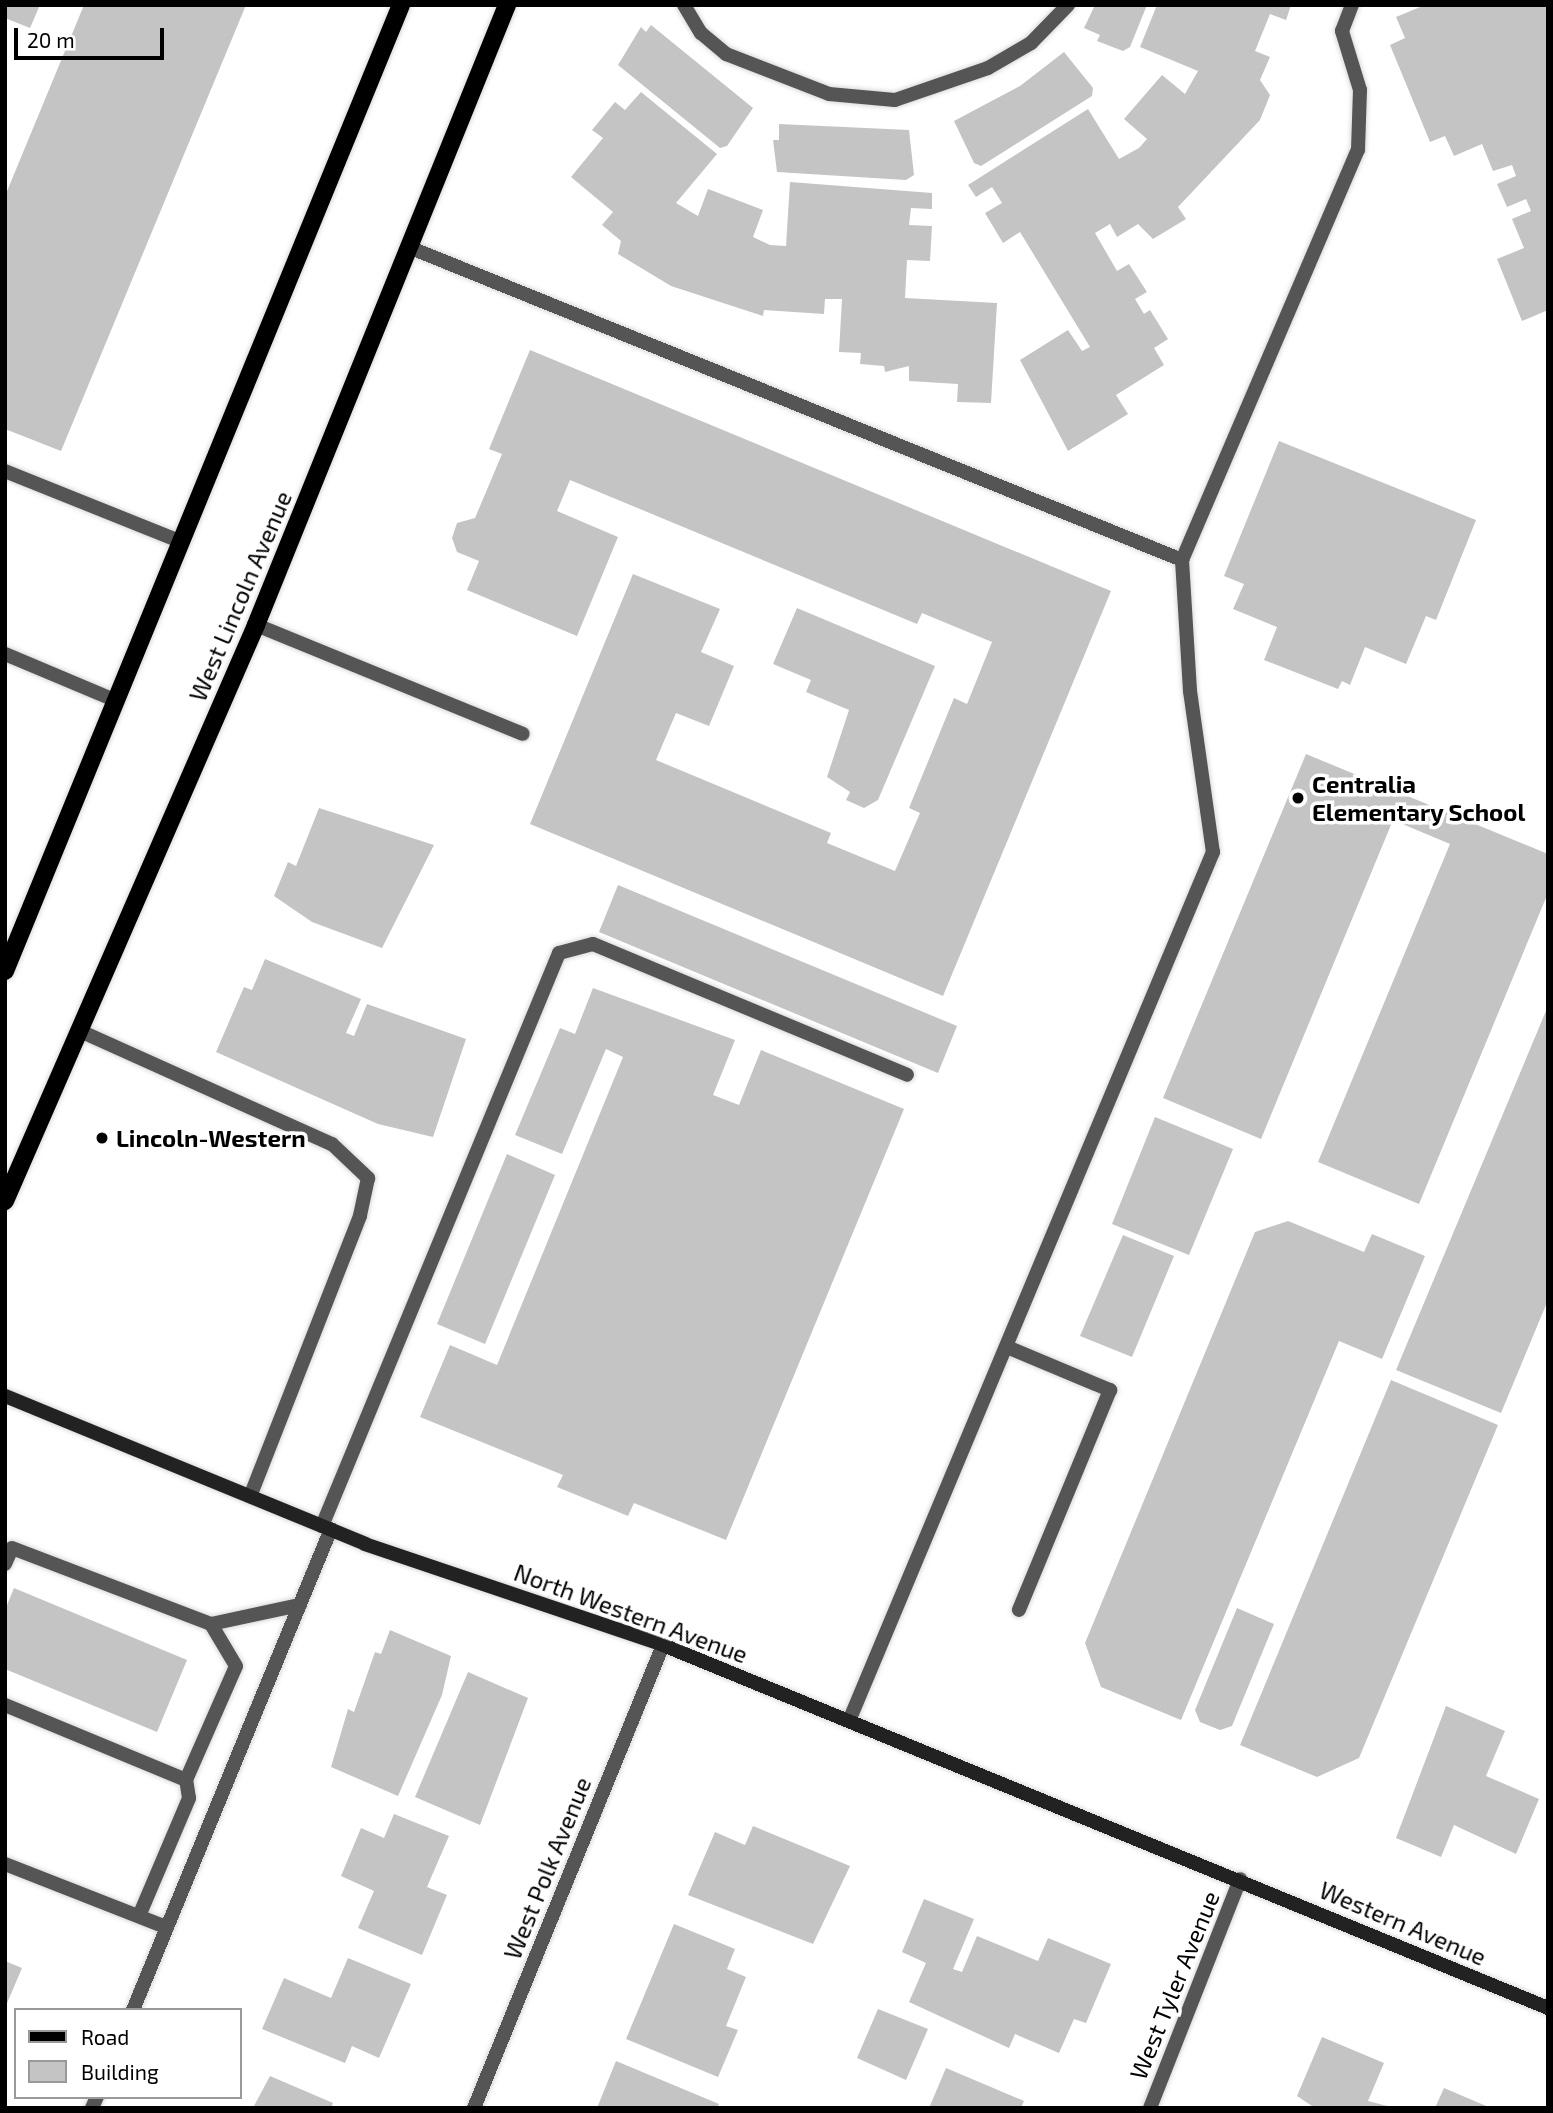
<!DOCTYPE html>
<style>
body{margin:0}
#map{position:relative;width:1553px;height:2113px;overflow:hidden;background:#fff;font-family:"Exo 2",sans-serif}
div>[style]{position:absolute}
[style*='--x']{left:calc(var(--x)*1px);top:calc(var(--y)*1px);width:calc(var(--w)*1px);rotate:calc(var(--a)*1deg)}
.building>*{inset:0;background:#c4c4c4}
.roads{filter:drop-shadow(0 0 2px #dbdbdb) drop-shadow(0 0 2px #dbdbdb)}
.lane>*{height:14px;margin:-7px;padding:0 7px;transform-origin:7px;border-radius:7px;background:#555}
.street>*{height:14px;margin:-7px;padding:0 7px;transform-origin:7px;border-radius:7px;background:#555}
.secondary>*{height:14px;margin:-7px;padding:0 7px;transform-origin:7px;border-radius:7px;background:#222}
.primary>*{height:18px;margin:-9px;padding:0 9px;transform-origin:9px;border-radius:9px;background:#000}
.dots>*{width:19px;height:19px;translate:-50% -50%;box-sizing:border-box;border:4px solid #fff;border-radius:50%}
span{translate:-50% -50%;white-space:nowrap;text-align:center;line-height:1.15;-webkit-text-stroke:7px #fff;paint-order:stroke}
.street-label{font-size:24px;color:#000}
.poi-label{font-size:24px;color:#000;font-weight:700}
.left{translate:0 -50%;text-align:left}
.frame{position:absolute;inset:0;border:7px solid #000;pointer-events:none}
.legend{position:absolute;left:14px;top:2008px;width:228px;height:91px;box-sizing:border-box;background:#fff;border:2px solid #999;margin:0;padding:9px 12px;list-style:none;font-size:21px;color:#000}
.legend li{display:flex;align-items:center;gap:14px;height:35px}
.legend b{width:35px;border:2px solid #999}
.scale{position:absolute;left:14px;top:28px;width:150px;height:32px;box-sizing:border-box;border:4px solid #000;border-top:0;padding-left:9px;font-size:21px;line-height:24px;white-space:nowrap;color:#000;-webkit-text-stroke:5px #fff;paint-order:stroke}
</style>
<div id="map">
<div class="building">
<i style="clip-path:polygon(5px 5px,40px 5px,30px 28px,5px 18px)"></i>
<i style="clip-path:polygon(84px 5px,246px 5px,61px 451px,5px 429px,5px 196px)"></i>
<i style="clip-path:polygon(1095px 5px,1147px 5px,1130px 47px,1123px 51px,1097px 41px,1100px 35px,1084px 28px)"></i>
<i style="clip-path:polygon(1157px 5px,1291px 5px,1286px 20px,1270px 14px,1255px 51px,1270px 57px,1260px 80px,1270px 95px,1260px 120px,1178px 207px,1186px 219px,1153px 239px,1138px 224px,1117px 237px,1110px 224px,1095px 233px,1117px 271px,1129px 264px,1147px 292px,1135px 299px,1144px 314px,1150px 310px,1168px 339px,1154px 348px,1164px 365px,1116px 395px,1128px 414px,1068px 451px,1020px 360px,1068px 330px,1082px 351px,1090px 347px,1020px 232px,1003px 243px,985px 213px,1002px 203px,992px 187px,976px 197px,968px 185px,1088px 109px,1119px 159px,1139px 148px,1147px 139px,1124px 119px,1162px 75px,1185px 94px,1198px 71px,1140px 47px)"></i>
<i style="clip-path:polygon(1425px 5px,1548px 5px,1548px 310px,1522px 321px,1497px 259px,1524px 248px,1512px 219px,1531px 211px,1526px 199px,1507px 207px,1497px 184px,1516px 176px,1512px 165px,1493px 171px,1482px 144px,1454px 156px,1445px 136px,1430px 142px,1390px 45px,1405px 38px,1396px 17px)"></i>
<i style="clip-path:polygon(651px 25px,753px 108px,727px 146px,720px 148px,618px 65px,641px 27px,646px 32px)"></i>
<i style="clip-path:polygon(1064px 52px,1093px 88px,1092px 96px,981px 166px,974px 163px,954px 121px,1020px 86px)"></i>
<i style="clip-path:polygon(641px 92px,717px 154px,676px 203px,698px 216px,708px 189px,763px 210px,753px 237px,770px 245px,786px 246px,790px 182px,932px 193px,932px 209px,911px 208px,909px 225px,932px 226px,930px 261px,907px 260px,905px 298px,997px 303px,991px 403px,957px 402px,958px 384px,909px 381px,909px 366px,885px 372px,884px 366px,860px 364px,861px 353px,839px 352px,842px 299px,825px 299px,824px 314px,764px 310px,763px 316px,671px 286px,618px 254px,621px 241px,602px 225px,613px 212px,571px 177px,603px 138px,592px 130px,615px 102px,625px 110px)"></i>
<i style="clip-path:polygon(779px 124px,909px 130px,914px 175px,906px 180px,777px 172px,773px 140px,779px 140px)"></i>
<i style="clip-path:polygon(530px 350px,1111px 591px,943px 996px,530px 824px,633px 574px,720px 609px,701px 652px,734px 666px,709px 726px,676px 713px,656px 760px,831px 833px,827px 843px,895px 871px,920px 813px,909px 808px,954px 698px,967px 704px,992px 642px,922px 613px,917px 624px,570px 480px,557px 511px,618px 537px,577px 636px,467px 590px,479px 561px,457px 552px,452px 538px,457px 523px,475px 518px,502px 454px,489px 449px)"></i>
<i style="clip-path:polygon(1279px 441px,1476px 520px,1436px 620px,1426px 616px,1406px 664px,1365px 647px,1350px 685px,1342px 681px,1338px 689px,1264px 660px,1277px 627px,1233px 609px,1244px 584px,1224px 576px)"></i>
<i style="clip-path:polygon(797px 608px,935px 666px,878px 800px,864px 808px,846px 800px,850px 792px,827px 777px,849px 710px,806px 692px,811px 680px,773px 664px)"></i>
<i style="clip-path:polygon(1306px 754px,1548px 854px,1548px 893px,1419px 1204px,1318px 1162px,1450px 844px,1393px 820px,1261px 1139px,1163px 1098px)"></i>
<i style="clip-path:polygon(319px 808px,434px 845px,382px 948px,312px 922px,274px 896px,288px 862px,296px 866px)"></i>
<i style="clip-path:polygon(618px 885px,957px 1026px,938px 1073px,599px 932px)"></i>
<i style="clip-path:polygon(265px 959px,361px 999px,346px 1033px,354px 1036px,367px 1004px,466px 1039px,433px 1137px,378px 1124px,216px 1052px,244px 987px,252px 990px)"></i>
<i style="clip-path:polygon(593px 988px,735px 1040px,713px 1095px,739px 1105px,761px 1050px,904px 1109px,726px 1540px,634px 1503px,628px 1516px,557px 1487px,563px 1475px,420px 1417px,450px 1345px,497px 1365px,623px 1057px,606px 1049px,562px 1154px,515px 1135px,560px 1028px,575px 1034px)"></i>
<i style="clip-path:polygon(1548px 1006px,1548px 1300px,1501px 1413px,1396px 1370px)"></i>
<i style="clip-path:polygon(1155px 1117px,1233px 1149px,1189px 1255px,1112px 1224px)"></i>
<i style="clip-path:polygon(507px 1154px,555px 1175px,485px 1344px,437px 1324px)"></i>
<i style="clip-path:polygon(1288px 1221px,1364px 1252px,1372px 1234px,1425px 1256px,1382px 1359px,1339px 1341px,1181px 1720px,1101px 1687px,1085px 1643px,1255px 1232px)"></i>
<i style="clip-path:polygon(1123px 1235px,1174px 1256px,1132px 1357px,1080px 1336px)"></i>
<i style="clip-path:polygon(1391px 1380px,1498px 1425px,1359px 1758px,1317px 1777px,1240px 1745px)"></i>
<i style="clip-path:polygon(14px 1588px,187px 1660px,157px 1732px,5px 1669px,5px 1610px)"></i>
<i style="clip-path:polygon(1237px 1608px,1274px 1624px,1232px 1726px,1220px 1730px,1200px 1722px,1195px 1710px)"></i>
<i style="clip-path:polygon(390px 1630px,451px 1656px,442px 1695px,398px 1796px,331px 1767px,348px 1709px,354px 1712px,375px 1652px,381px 1654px)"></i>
<i style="clip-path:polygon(468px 1672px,528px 1698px,480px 1825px,415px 1797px)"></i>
<i style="clip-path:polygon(1446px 1706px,1505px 1731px,1486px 1776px,1539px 1799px,1516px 1854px,1454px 1825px,1441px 1857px,1396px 1838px)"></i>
<i style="clip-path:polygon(394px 1814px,449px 1836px,427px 1887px,447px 1895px,422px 1955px,358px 1928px,374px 1891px,341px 1876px,361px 1828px,384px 1838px)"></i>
<i style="clip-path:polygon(753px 1826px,850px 1866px,813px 1944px,688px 1895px,715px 1832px,745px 1845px)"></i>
<i style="clip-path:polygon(924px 1899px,974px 1919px,953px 1969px,962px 1972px,977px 1936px,1038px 1961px,1048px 1938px,1111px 1964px,1086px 2023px,1074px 2019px,1059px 2053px,1015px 2034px,1009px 2048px,909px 2002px,926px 1963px,902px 1952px)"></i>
<i style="clip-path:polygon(674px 1924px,735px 1949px,727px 1969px,746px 1977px,726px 2026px,738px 2030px,718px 2077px,626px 2039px)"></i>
<i style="clip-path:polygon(348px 1958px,411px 1984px,379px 2058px,352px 2046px,345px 2063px,262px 2029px,284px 1978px,331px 1998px)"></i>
<i style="clip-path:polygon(5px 1961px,22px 1968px,5px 2008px)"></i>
<i style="clip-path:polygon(878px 2009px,928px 2029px,906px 2080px,857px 2058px)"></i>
<i style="clip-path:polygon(1322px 2037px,1384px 2063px,1368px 2101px,1395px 2108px,1315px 2108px,1297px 2096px)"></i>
<i style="clip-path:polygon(616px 2061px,719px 2104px,717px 2108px,597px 2108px)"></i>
<i style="clip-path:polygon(946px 2068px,1024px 2101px,1021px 2108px,929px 2108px)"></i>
<i style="clip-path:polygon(270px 2076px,333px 2103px,331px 2108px,253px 2108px)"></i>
<i style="clip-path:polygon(1444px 2088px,1491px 2108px,1435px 2108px)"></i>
</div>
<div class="roads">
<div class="lane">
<i style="--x:684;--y:5;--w:33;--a:59"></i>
<i style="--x:701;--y:33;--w:33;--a:40"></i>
<i style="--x:726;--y:54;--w:110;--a:21.2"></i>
<i style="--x:829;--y:94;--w:66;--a:5.2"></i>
<i style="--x:895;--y:100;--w:98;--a:-19"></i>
<i style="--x:988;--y:68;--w:50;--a:-30.2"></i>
<i style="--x:1031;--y:43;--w:53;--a:-45.8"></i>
<i style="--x:411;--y:248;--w:832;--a:22.03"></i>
<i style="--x:1182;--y:560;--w:131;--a:86.5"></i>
<i style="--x:1190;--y:691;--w:163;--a:81.9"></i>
<i style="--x:1213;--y:852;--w:942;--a:112.73"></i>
<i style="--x:5;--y:471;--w:191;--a:21.9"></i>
<i style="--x:1182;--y:560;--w:446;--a:-66.8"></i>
<i style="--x:1358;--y:150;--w:60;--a:-88.1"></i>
<i style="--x:1360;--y:90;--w:62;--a:-107"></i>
<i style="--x:1342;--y:31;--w:28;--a:-69"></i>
<i style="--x:256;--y:625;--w:288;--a:22.2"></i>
<i style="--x:5;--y:654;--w:121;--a:22.8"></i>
<i style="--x:80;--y:1031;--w:276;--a:24.2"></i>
<i style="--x:332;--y:1144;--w:50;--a:43.4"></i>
<i style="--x:368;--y:1178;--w:39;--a:102"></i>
<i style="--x:360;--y:1216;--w:301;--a:111.4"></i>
<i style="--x:1007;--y:1347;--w:112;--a:22.7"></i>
<i style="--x:1110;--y:1390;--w:238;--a:112.5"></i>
<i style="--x:322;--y:1526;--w:620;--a:-67.53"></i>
<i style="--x:559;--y:953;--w:35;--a:-15"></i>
<i style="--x:593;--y:944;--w:340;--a:22.6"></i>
<i style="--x:5;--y:1564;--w:17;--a:-66"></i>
<i style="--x:12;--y:1548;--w:213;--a:20.9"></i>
<i style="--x:211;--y:1624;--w:91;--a:-12.1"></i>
<i style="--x:5;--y:1705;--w:196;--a:22.5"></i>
<i style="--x:186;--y:1780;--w:124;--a:-66.3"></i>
<i style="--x:236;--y:1666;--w:49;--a:-120.8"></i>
<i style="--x:5;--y:1864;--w:173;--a:21.4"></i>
<i style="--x:139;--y:1916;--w:128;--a:-67"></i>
<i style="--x:189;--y:1798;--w:18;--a:-99"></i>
<i style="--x:133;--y:2010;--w:520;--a:-67.63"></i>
<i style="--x:92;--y:2108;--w:12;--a:-66"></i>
</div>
<div class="street">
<i style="--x:474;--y:2108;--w:500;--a:-67.79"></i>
<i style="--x:1150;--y:2108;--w:246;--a:-68.5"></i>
</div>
<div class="secondary">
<i style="--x:5;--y:1396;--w:389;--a:22.3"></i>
<i style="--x:365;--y:1544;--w:315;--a:18.7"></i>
<i style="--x:663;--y:1645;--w:957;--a:22.3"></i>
</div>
<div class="primary">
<i style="--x:5;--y:971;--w:1044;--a:-67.71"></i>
<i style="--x:5;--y:1201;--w:628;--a:-66.45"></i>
<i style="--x:256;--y:625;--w:669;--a:-67.96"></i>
</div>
</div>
<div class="dots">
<i style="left:1298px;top:798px;background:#000"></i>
<i style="left:102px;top:1138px;background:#000"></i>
</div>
<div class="street-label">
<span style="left:240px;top:596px;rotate:-67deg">West Lincoln Avenue</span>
<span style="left:631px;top:1613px;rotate:20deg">North Western Avenue</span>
<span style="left:547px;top:1868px;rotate:-68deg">West Polk Avenue</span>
<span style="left:1403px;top:1923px;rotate:23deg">Western Avenue</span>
<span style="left:1174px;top:1985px;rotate:-68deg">West Tyler Avenue</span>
</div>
<div class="poi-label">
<span class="left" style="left:1312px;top:798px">Centralia<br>Elementary School</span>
<span class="left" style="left:116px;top:1138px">Lincoln-Western</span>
</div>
<div class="frame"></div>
<ul class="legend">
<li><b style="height:9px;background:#000"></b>Road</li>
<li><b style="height:19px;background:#c4c4c4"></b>Building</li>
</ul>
<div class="scale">20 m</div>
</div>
